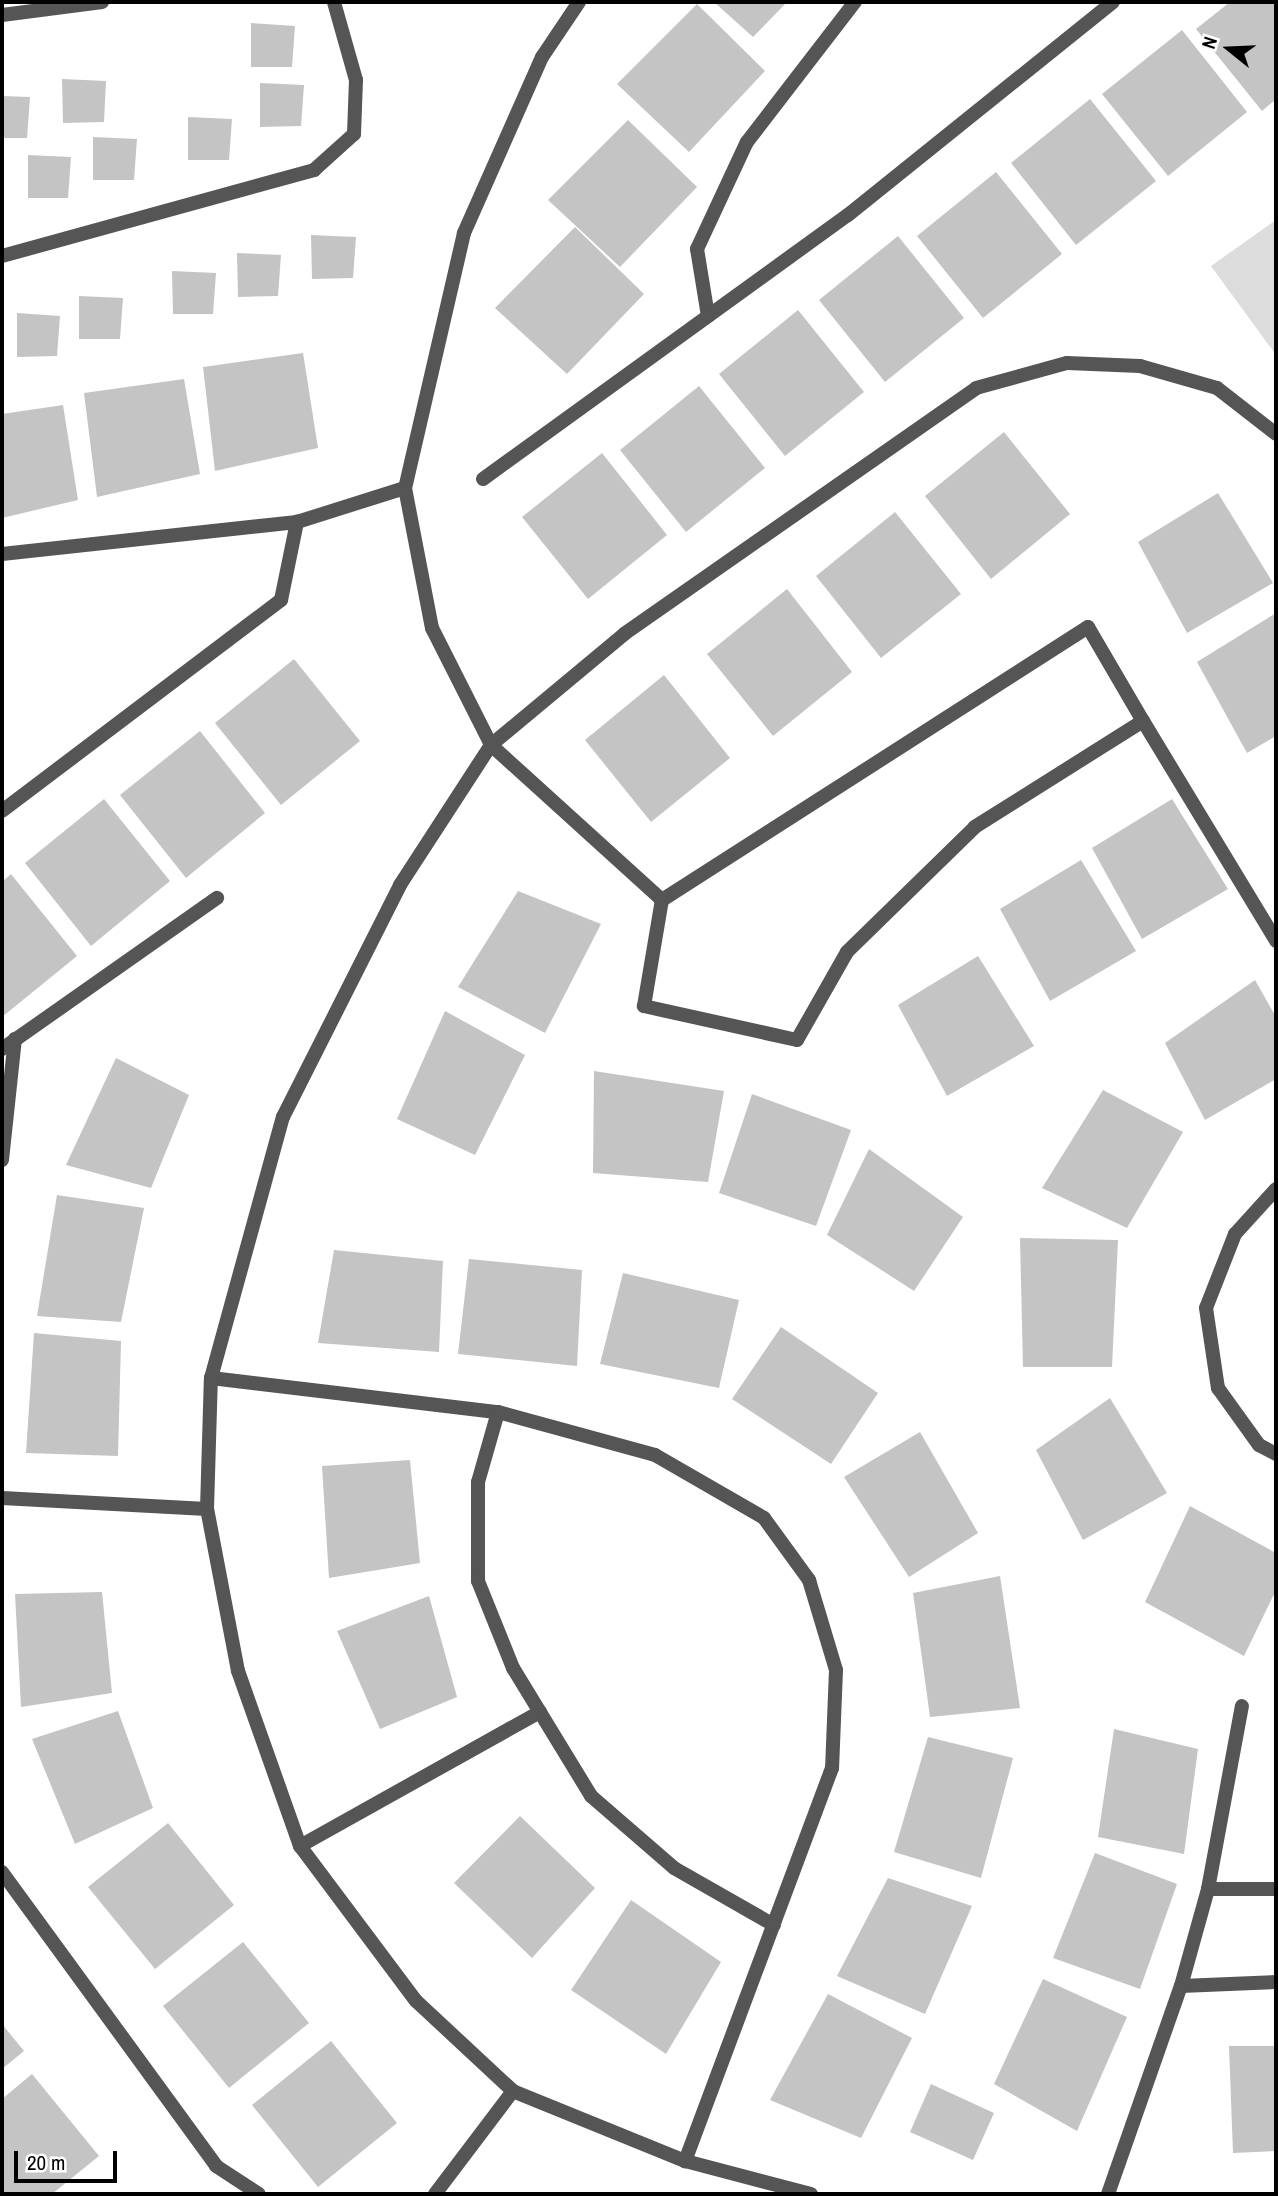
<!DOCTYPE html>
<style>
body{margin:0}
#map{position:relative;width:1278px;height:2196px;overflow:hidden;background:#fff;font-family:"Archivo Narrow",sans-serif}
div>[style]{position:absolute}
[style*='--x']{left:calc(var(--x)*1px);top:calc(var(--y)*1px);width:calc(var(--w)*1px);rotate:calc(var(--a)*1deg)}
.green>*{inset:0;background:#dcdcdc}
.building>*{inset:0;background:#c4c4c4}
.minor>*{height:14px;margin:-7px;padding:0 7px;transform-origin:7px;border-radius:7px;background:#555}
span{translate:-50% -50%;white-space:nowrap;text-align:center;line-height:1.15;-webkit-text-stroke:7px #fff;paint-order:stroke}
.frame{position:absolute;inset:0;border:4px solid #000;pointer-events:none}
.north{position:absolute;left:1194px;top:14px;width:70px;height:70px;-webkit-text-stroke:5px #fff;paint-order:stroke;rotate:288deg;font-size:19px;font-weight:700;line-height:28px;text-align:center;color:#000}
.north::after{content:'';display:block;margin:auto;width:24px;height:32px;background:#000;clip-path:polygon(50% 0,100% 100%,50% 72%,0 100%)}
.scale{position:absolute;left:14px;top:2151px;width:103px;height:32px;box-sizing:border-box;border:4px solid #000;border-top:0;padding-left:9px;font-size:21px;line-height:24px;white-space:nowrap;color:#000;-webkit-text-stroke:5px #fff;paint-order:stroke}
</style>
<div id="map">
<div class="green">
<i style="clip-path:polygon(1276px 220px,1276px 355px,1211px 266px)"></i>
</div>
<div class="building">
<i style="clip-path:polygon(714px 2px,787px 2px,753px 37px)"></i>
<i style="clip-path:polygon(1230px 2px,1276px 2px,1276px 99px,1262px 111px,1196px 29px)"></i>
<i style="clip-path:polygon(697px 4px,765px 71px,689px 152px,617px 84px)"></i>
<i style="clip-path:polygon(251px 23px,295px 26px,292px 67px,251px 67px)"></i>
<i style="clip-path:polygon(1182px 30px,1247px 112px,1168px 176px,1102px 94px)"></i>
<i style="clip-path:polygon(62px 79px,106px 81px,104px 122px,63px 123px)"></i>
<i style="clip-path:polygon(260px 83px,304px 85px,301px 126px,260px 127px)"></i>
<i style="clip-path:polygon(2px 96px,30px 97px,27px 138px,2px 138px)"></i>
<i style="clip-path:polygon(1090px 99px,1156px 181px,1076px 245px,1011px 163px)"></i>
<i style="clip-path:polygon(188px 117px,232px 119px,229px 160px,188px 160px)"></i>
<i style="clip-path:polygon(628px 120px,697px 187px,620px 267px,548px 200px)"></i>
<i style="clip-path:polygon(93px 137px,137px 139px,134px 180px,93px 180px)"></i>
<i style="clip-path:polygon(28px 155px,71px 157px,68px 198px,28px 198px)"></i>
<i style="clip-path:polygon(996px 172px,1062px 254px,983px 318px,917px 236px)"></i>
<i style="clip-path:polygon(575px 227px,644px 294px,567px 374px,495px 308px)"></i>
<i style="clip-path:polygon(311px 235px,356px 237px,353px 278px,312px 279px)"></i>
<i style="clip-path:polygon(898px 236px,964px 318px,885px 382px,819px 300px)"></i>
<i style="clip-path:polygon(237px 253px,281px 255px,278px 296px,238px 297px)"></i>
<i style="clip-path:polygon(172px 271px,216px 273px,213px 314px,173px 314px)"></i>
<i style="clip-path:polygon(79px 296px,123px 298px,120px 339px,79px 339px)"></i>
<i style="clip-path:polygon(798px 310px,864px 392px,785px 456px,719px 374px)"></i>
<i style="clip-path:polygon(17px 313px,60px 316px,57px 356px,17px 357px)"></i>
<i style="clip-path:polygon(303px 353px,318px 448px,215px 471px,203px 367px)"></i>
<i style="clip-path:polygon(184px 379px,200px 474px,97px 497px,84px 393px)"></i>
<i style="clip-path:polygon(699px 386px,765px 468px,686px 532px,620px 450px)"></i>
<i style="clip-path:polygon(63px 405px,78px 500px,2px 518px,2px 414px)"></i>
<i style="clip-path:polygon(1004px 432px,1070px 514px,991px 579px,925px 496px)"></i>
<i style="clip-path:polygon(602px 453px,667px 535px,588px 599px,522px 517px)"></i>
<i style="clip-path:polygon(1218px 493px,1273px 583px,1187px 633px,1138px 542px)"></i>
<i style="clip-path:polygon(895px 512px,961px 594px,881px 658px,816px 576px)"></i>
<i style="clip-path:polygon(787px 589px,852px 672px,773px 736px,707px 654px)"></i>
<i style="clip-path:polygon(1276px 613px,1276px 736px,1247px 753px,1197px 662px)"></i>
<i style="clip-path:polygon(294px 659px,360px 741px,281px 805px,215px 723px)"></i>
<i style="clip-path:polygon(664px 675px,730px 758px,651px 822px,585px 740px)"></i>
<i style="clip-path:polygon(200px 731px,265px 813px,186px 878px,120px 795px)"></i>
<i style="clip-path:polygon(104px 799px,170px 881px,91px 946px,25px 863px)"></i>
<i style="clip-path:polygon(1172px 799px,1228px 889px,1142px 939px,1092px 848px)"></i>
<i style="clip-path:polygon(1081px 860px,1136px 951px,1050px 1001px,1000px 909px)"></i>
<i style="clip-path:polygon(11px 874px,77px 956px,2px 1017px,2px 882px)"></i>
<i style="clip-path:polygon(518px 891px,601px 924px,545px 1033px,458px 987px)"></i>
<i style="clip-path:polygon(978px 956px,1034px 1046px,947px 1096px,898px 1005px)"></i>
<i style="clip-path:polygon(1255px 980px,1276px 1017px,1276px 1079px,1205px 1120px,1165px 1043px)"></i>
<i style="clip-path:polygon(445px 1011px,525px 1055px,475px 1155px,397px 1119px)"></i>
<i style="clip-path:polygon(116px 1058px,189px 1095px,151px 1188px,66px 1165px)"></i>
<i style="clip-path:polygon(594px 1071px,724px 1091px,708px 1182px,593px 1173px)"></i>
<i style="clip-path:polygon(1103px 1090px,1183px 1132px,1127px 1228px,1042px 1188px)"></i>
<i style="clip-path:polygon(752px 1094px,851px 1130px,816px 1226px,719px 1193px)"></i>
<i style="clip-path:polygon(869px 1149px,963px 1217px,914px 1291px,827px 1235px)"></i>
<i style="clip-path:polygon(57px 1195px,144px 1208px,121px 1322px,37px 1316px)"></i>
<i style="clip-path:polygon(1020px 1238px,1118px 1240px,1112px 1367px,1023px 1367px)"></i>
<i style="clip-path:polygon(334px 1250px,443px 1261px,439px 1352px,318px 1343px)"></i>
<i style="clip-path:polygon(469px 1259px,582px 1270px,577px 1366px,458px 1354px)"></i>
<i style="clip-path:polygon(623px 1273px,739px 1300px,719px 1388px,600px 1364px)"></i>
<i style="clip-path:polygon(781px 1327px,878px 1393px,831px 1464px,732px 1399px)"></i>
<i style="clip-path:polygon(34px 1333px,121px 1341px,118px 1456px,26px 1453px)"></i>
<i style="clip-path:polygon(1110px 1398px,1167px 1493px,1083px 1540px,1036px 1450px)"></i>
<i style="clip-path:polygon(920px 1432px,978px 1533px,909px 1577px,844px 1477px)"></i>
<i style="clip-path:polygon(410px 1460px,420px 1563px,329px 1578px,322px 1466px)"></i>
<i style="clip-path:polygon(1190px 1506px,1276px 1553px,1276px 1590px,1244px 1656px,1145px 1602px)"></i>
<i style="clip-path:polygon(1000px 1576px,1020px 1708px,930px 1717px,913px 1593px)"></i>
<i style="clip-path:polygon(102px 1592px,112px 1693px,21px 1707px,15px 1594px)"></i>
<i style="clip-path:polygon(429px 1596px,457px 1697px,380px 1729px,337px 1631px)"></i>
<i style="clip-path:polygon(118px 1711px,153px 1808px,75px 1844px,32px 1739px)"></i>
<i style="clip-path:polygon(1114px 1729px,1198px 1749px,1184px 1854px,1098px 1837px)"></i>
<i style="clip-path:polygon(928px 1737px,1013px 1758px,981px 1878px,894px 1852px)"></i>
<i style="clip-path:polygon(520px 1816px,595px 1888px,532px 1958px,454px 1883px)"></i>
<i style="clip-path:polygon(168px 1823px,234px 1905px,155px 1969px,88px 1887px)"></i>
<i style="clip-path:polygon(1095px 1853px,1177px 1884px,1140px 1989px,1053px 1958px)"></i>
<i style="clip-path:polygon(888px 1878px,972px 1906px,925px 2014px,837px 1976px)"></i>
<i style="clip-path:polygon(631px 1900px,721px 1962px,666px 2054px,571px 1990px)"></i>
<i style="clip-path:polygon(243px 1942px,309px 2023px,229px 2088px,163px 2006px)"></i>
<i style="clip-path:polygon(1043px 1979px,1127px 2017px,1077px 2131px,994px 2084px)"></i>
<i style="clip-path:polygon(828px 1994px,912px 2038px,861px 2138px,770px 2100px)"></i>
<i style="clip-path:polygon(2px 2024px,24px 2051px,2px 2069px)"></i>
<i style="clip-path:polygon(331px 2041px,397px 2123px,318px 2187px,252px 2105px)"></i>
<i style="clip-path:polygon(1229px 2046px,1276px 2046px,1276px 2151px,1233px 2153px)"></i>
<i style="clip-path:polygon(32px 2074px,99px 2156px,52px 2194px,2px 2194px,2px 2099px)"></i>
<i style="clip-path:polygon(931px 2084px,994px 2113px,973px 2160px,910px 2132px)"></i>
</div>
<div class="minor">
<i style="--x:579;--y:2;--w:66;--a:123.9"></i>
<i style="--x:542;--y:57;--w:193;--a:113.9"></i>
<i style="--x:464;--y:233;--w:262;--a:103"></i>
<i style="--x:405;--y:488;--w:143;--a:79.1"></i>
<i style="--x:432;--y:628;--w:131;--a:63.2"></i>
<i style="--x:491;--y:745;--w:231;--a:42.2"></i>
<i style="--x:2;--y:15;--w:101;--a:-7.4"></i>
<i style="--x:2;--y:256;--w:324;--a:-15.4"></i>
<i style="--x:314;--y:170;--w:54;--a:-42"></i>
<i style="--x:354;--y:134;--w:54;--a:-87.9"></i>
<i style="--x:356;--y:80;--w:81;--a:-105.8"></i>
<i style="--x:708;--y:316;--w:68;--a:-99.3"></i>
<i style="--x:697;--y:249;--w:118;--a:-65"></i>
<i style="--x:747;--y:142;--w:177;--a:-52.4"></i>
<i style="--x:483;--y:479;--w:450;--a:-35.9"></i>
<i style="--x:848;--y:215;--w:340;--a:-38.8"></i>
<i style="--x:2;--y:554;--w:297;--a:-6.2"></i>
<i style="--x:297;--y:522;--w:113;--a:-17.5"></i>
<i style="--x:1088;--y:627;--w:109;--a:59.7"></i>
<i style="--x:1143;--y:721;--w:199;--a:147.8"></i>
<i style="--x:975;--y:827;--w:179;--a:135.7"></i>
<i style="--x:847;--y:952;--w:101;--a:119.6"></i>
<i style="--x:797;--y:1040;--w:157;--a:-167.5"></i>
<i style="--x:644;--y:1006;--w:108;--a:-80.4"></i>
<i style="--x:662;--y:900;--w:506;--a:-32.65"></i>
<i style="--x:1143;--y:721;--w:257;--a:58.8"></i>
<i style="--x:2;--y:811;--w:350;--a:-37.1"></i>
<i style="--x:281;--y:600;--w:80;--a:-78.4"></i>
<i style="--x:2;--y:1049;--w:263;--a:-35.1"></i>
<i style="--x:2;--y:1160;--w:122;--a:-83.9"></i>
<i style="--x:1276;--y:1189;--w:61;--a:132.3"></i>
<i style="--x:1235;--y:1234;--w:79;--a:111.4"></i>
<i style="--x:1206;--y:1308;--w:81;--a:81.5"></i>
<i style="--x:1218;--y:1388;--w:70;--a:54.3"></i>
<i style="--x:1259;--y:1445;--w:19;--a:28"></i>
<i style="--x:211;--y:1378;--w:289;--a:6.8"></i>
<i style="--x:498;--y:1412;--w:163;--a:15.3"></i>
<i style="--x:655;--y:1455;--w:126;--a:30"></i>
<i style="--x:764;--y:1518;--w:77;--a:54"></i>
<i style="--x:809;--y:1580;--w:94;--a:73.3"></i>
<i style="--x:836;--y:1670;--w:98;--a:92.3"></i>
<i style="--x:832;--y:1768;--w:420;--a:110.5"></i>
<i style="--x:498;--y:1412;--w:73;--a:105.9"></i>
<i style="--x:478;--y:1482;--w:99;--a:90"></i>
<i style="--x:478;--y:1581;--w:94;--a:68.1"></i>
<i style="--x:513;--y:1668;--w:150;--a:58.6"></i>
<i style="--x:591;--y:1796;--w:110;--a:40.9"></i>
<i style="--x:674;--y:1868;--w:115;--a:29.7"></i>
<i style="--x:2;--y:1498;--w:205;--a:3.1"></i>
<i style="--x:300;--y:1846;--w:275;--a:-29.2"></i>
<i style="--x:2;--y:1872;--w:364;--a:53.9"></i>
<i style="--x:216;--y:2166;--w:51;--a:33.1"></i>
<i style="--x:1208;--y:1889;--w:68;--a:0"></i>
<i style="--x:1181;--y:1986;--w:95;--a:-2.4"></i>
<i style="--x:435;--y:2194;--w:129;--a:-52.9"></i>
<i style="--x:811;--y:2194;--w:130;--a:-165.3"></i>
<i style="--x:685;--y:2161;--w:186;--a:-157.9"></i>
<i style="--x:513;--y:2091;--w:132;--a:-137.1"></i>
<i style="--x:416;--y:2001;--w:194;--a:-126.8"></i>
<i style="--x:300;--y:1846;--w:186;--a:-109.5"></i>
<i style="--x:238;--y:1671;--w:165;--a:-100.8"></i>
<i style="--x:207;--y:1509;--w:131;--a:-88.3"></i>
<i style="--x:211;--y:1378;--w:271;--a:-74.6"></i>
<i style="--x:283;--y:1117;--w:260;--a:-63.2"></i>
<i style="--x:400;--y:885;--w:167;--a:-57"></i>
<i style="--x:491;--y:745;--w:173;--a:-39.8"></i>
<i style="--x:624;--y:634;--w:429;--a:-34.9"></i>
<i style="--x:976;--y:388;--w:94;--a:-15.4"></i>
<i style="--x:1067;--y:363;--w:73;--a:2.4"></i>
<i style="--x:1140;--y:366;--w:80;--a:15.9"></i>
<i style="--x:1217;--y:388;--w:75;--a:37.9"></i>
<i style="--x:1108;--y:2194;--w:220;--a:-70.7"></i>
<i style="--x:1181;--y:1986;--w:101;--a:-74.4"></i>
<i style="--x:1208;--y:1889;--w:186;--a:-79.5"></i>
</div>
<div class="frame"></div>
<div class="north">N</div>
<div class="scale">20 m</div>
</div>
